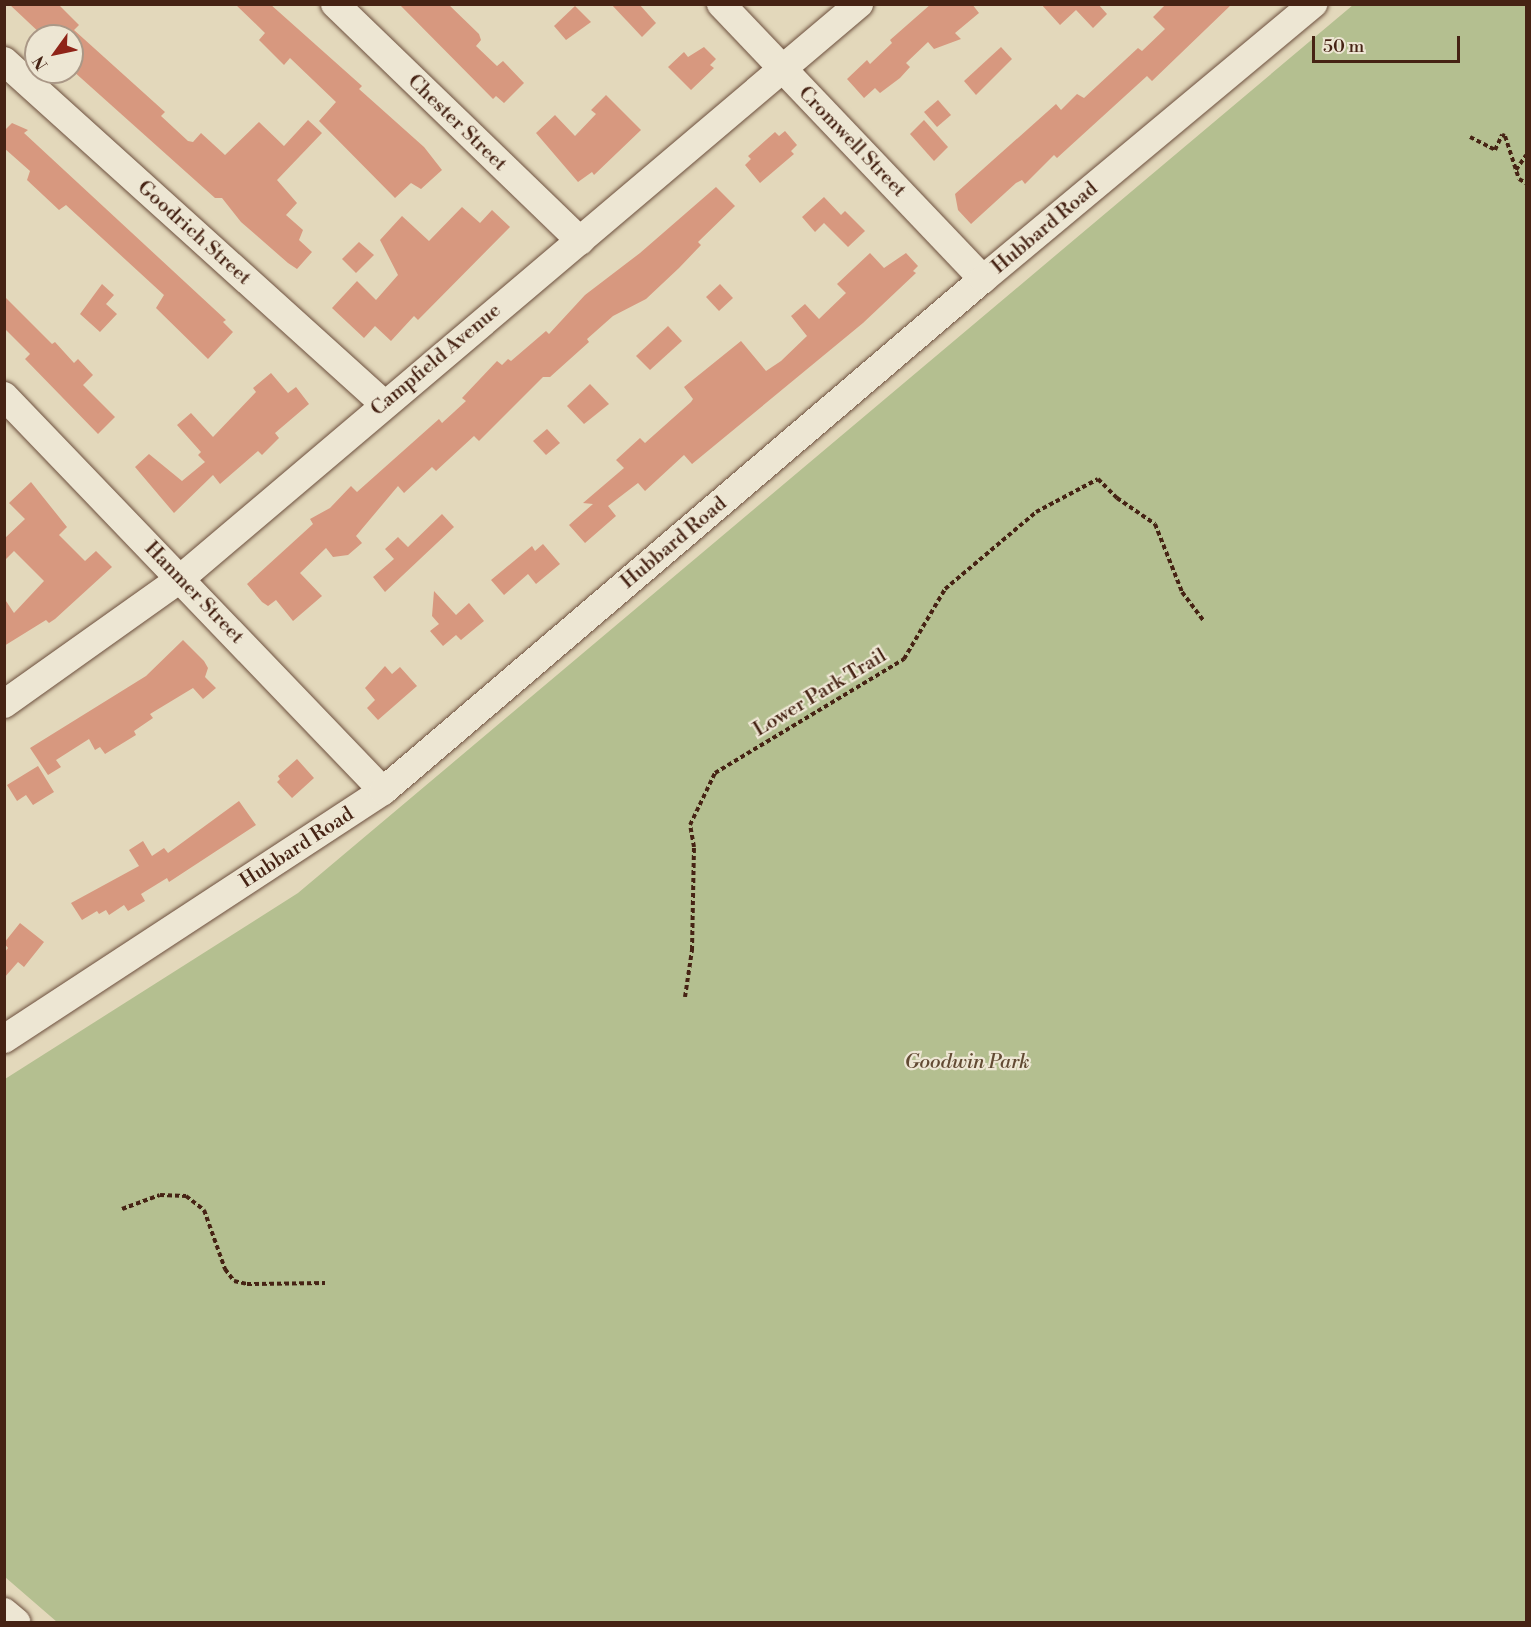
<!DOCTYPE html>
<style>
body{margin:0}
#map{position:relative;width:1531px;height:1627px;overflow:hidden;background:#e3d8bb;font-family:"Libre Bodoni",serif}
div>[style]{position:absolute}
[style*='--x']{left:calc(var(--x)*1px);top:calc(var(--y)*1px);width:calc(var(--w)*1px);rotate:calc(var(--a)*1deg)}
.green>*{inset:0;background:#b4bf90}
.building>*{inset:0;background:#d7987f}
.path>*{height:4px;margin-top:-2px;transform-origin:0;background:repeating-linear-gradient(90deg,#462314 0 4.5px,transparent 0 7.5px)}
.roads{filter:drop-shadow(0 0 2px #6d503e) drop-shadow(0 0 2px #6d503e)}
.minor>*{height:28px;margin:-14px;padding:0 14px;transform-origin:14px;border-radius:14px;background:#ede6d3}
span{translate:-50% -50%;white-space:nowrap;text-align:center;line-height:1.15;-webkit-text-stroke:4.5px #ede6d3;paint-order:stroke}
.street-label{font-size:20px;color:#462314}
.park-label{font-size:20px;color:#624a33;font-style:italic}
.frame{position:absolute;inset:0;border:6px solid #462314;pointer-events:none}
.north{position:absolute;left:24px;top:24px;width:60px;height:60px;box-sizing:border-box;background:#ede6d3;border:2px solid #aa9887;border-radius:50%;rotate:237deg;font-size:16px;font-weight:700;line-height:24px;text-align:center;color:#462314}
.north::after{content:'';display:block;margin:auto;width:21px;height:27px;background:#8f2418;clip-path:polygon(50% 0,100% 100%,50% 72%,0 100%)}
.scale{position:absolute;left:1312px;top:36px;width:148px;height:27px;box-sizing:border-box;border:3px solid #462314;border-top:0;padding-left:8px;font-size:18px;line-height:21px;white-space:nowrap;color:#462314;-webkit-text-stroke:4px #ede6d3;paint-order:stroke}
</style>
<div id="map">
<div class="green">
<i style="clip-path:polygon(1353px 5px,1526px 5px,1526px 1622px,57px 1622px,5px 1577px,5px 1079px,298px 893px)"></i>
</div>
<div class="building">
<i style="clip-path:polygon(9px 4px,58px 4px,79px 25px,74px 30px,165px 112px,161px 116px,188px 141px,193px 142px,201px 133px,225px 155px,259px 122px,284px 146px,308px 120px,322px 133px,277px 180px,297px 203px,286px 215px,303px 230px,299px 240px,312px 252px,297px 269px,288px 263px,241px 222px,222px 198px,215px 198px,72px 70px,72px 32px,68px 36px,43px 36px)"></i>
<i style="clip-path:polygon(235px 4px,270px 4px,362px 86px,359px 89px,424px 147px,442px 170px,421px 189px,411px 183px,395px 198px,319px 121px,336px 102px,290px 58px,284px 65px,259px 40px,265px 33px)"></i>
<i style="clip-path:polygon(399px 4px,448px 4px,479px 34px,481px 40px,476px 46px,497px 66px,503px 61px,524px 83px,504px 103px,496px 96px,493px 99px)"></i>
<i style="clip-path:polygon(611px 4px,639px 4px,656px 23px,642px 37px)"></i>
<i style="clip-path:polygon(931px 4px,972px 4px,979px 13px,955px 33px,961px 39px,934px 49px,928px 42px,906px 63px,910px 67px,900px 78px,880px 93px,875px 88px,864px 98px,847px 79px,867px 60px,870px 64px,892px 43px,890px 40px)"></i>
<i style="clip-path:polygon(1041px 4px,1098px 4px,1107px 14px,1093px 28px,1076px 10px,1060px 25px)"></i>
<i style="clip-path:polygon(1166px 4px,1232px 4px,1152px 81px,1147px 76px,1057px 158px,1054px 155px,1025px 184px,1022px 180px,1016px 183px,971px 224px,958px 210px,955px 194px,1056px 104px,1061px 110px,1077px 94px,1084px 98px,1138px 48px,1142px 51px,1165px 29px,1153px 17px)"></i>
<i style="clip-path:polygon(575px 6px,591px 22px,566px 40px,554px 26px)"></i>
<i style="clip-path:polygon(704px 47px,716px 59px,710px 65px,714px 68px,691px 90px,668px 67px,684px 52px,688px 57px)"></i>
<i style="clip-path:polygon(1001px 47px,1012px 59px,976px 95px,964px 81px)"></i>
<i style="clip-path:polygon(606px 95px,641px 130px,594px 175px,592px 172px,578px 182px,536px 133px,555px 115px,575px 136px,596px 114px,591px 110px)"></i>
<i style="clip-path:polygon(938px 100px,951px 115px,937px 127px,924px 112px)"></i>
<i style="clip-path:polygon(924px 120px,948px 147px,934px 161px,910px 134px)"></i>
<i style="clip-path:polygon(12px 123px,28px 130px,24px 133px,226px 320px,223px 322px,233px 332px,208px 359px,156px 308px,164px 295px,66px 205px,59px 210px,27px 180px,30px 171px,4px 148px,4px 131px)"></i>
<i style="clip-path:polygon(785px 131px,797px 145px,791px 151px,794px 154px,760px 183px,745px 165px,751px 159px,748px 156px,775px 132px,779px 136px)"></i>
<i style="clip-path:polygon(716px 187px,735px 206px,698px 242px,701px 245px,679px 268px,646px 299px,613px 316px,587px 339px,589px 342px,550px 377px,543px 377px,479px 441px,474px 436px,436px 471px,432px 467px,404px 493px,398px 486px,356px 536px,362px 543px,348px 555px,333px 557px,326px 548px,300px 573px,322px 596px,293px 621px,276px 600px,268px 606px,262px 602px,247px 584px,313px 524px,310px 519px,330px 508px,351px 486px,357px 492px,439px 419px,442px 423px,466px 401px,462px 398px,497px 361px,502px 365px,508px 359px,511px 361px,546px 331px,549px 334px,585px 295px,640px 253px)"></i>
<i style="clip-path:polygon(824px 197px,841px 215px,845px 211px,865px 231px,848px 247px,824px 223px,815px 232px,802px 217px)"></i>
<i style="clip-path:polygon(462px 207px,480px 223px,492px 210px,510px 227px,418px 320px,414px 316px,391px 341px,375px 326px,364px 338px,332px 308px,357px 281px,376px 300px,398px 275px,380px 240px,402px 216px,429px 241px)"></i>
<i style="clip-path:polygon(359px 242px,374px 255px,356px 273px,342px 259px)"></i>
<i style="clip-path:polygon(870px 253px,884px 268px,906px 253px,918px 266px,913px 271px,916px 273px,863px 323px,692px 464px,684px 455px,645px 491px,638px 483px,608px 506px,616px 516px,585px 543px,569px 525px,593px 504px,583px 503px,624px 468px,616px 460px,640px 438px,645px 443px,691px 402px,693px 399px,684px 387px,741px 341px,766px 371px,781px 361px,807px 336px,791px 316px,805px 304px,819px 319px,846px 293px,837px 284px)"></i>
<i style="clip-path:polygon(102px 284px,114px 295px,106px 304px,117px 314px,100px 332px,80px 314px)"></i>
<i style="clip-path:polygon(720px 284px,733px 298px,719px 311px,706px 297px)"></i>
<i style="clip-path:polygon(4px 296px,52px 344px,55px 342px,74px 363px,78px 359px,93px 375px,83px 385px,115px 417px,98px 434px,25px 359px,30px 354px,4px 328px)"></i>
<i style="clip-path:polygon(668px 326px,682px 341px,650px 370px,636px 356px)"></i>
<i style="clip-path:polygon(271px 373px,288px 393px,296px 387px,309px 404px,275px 433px,279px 438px,262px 455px,258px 451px,220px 484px,213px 475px,174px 513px,135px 467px,149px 454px,182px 481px,205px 462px,198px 455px,201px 452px,177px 425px,191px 413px,213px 437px,256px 392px,253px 388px)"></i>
<i style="clip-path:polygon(590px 384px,609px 404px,584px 424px,567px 406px)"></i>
<i style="clip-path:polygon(547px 429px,560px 443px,546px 455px,533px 441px)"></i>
<i style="clip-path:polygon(31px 482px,67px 527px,59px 535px,85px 561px,96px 551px,112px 567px,55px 619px,49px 623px,46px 620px,4px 646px,4px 598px,14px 613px,44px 581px,14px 551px,4px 561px,4px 539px,25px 519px,9px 503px)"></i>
<i style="clip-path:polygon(442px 514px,454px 527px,385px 592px,373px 577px,394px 559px,385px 549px,398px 537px,408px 547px)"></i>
<i style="clip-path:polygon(543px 544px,560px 564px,536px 584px,528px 574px,504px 595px,491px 580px,532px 546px,535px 551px)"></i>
<i style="clip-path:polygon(434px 591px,456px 615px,469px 603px,484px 621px,461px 640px,456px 635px,443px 646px,430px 631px,439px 624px,432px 616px)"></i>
<i style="clip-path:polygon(183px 640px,204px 661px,208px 668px,205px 677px,216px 688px,203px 699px,193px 688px,150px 714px,153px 718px,134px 731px,136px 735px,105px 754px,100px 747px,95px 750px,89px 739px,56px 760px,61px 767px,48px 775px,30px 748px,146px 676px)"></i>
<i style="clip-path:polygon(385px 666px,392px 674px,400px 667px,417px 686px,378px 720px,367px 708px,375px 700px,365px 688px)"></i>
<i style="clip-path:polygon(297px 759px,314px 778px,292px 798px,277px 782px,280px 779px,278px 776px)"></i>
<i style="clip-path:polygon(38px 766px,54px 792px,33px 805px,26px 795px,17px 801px,7px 785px)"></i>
<i style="clip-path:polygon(239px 801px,256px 825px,169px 882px,167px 878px,141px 894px,145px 901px,128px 911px,124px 905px,109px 915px,106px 910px,99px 914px,97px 911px,82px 920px,71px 903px,139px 866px,129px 850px,143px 841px,152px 856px,164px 848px,168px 853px)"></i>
<i style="clip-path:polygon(20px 923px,44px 942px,24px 967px,18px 962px,4px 978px,4px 953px,8px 948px,4px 943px)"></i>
</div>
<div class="path">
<i style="--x:1470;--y:137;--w:28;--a:27"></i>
<i style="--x:1495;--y:150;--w:17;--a:-65"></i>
<i style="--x:1502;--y:135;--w:3;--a:18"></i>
<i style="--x:1505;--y:136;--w:45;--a:72"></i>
<i style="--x:1519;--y:179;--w:8;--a:30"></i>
<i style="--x:1516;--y:170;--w:18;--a:-56"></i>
<i style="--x:685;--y:997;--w:48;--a:-81.5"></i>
<i style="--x:692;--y:950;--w:103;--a:-88.9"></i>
<i style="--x:694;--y:847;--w:22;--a:-100"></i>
<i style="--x:690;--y:825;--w:58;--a:-64.3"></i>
<i style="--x:715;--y:773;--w:221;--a:-31.1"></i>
<i style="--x:904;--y:659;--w:81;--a:-59.6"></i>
<i style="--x:945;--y:589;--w:119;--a:-40.2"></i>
<i style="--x:1036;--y:512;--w:70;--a:-28"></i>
<i style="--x:1098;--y:479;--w:27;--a:45"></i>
<i style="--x:1117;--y:498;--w:46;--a:34.4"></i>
<i style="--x:1155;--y:524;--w:73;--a:68.3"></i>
<i style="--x:1182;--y:592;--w:35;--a:53"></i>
<i style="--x:122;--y:1209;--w:40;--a:-20.2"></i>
<i style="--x:160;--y:1195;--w:26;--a:2"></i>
<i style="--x:186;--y:1196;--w:23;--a:38"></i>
<i style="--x:204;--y:1210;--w:63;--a:70.4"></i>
<i style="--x:225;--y:1269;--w:15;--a:53"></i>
<i style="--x:234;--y:1281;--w:13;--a:13"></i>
<i style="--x:247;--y:1284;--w:78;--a:-0.7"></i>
</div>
<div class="roads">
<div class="minor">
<i style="--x:335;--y:4;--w:341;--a:44"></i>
<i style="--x:721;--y:4;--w:380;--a:46.4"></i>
<i style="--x:4;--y:61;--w:512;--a:42.07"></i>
<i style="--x:4;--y:396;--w:547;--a:46.18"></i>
<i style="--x:4;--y:704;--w:216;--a:-35.4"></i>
<i style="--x:180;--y:579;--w:890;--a:-40.26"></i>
<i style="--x:4;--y:1039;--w:453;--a:-33.2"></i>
<i style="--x:383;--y:791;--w:789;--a:-40.48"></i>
<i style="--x:983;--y:279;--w:430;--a:-39.8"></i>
<i style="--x:4;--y:1612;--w:16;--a:40"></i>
</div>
</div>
<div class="street-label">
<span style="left:457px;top:123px;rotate:44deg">Chester Street</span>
<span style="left:852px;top:142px;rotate:46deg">Cromwell Street</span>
<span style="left:1045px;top:228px;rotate:-40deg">Hubbard Road</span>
<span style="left:194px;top:233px;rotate:42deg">Goodrich Street</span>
<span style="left:436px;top:360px;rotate:-40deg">Campfield Avenue</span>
<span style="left:674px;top:543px;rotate:-40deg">Hubbard Road</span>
<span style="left:194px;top:593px;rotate:46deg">Hanmer Street</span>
<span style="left:820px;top:693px;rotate:-31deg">Lower Park Trail</span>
<span style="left:297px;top:848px;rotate:-33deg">Hubbard Road</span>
</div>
<div class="park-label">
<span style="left:967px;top:1062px">Goodwin Park</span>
</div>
<div class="frame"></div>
<div class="north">N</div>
<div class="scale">50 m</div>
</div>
